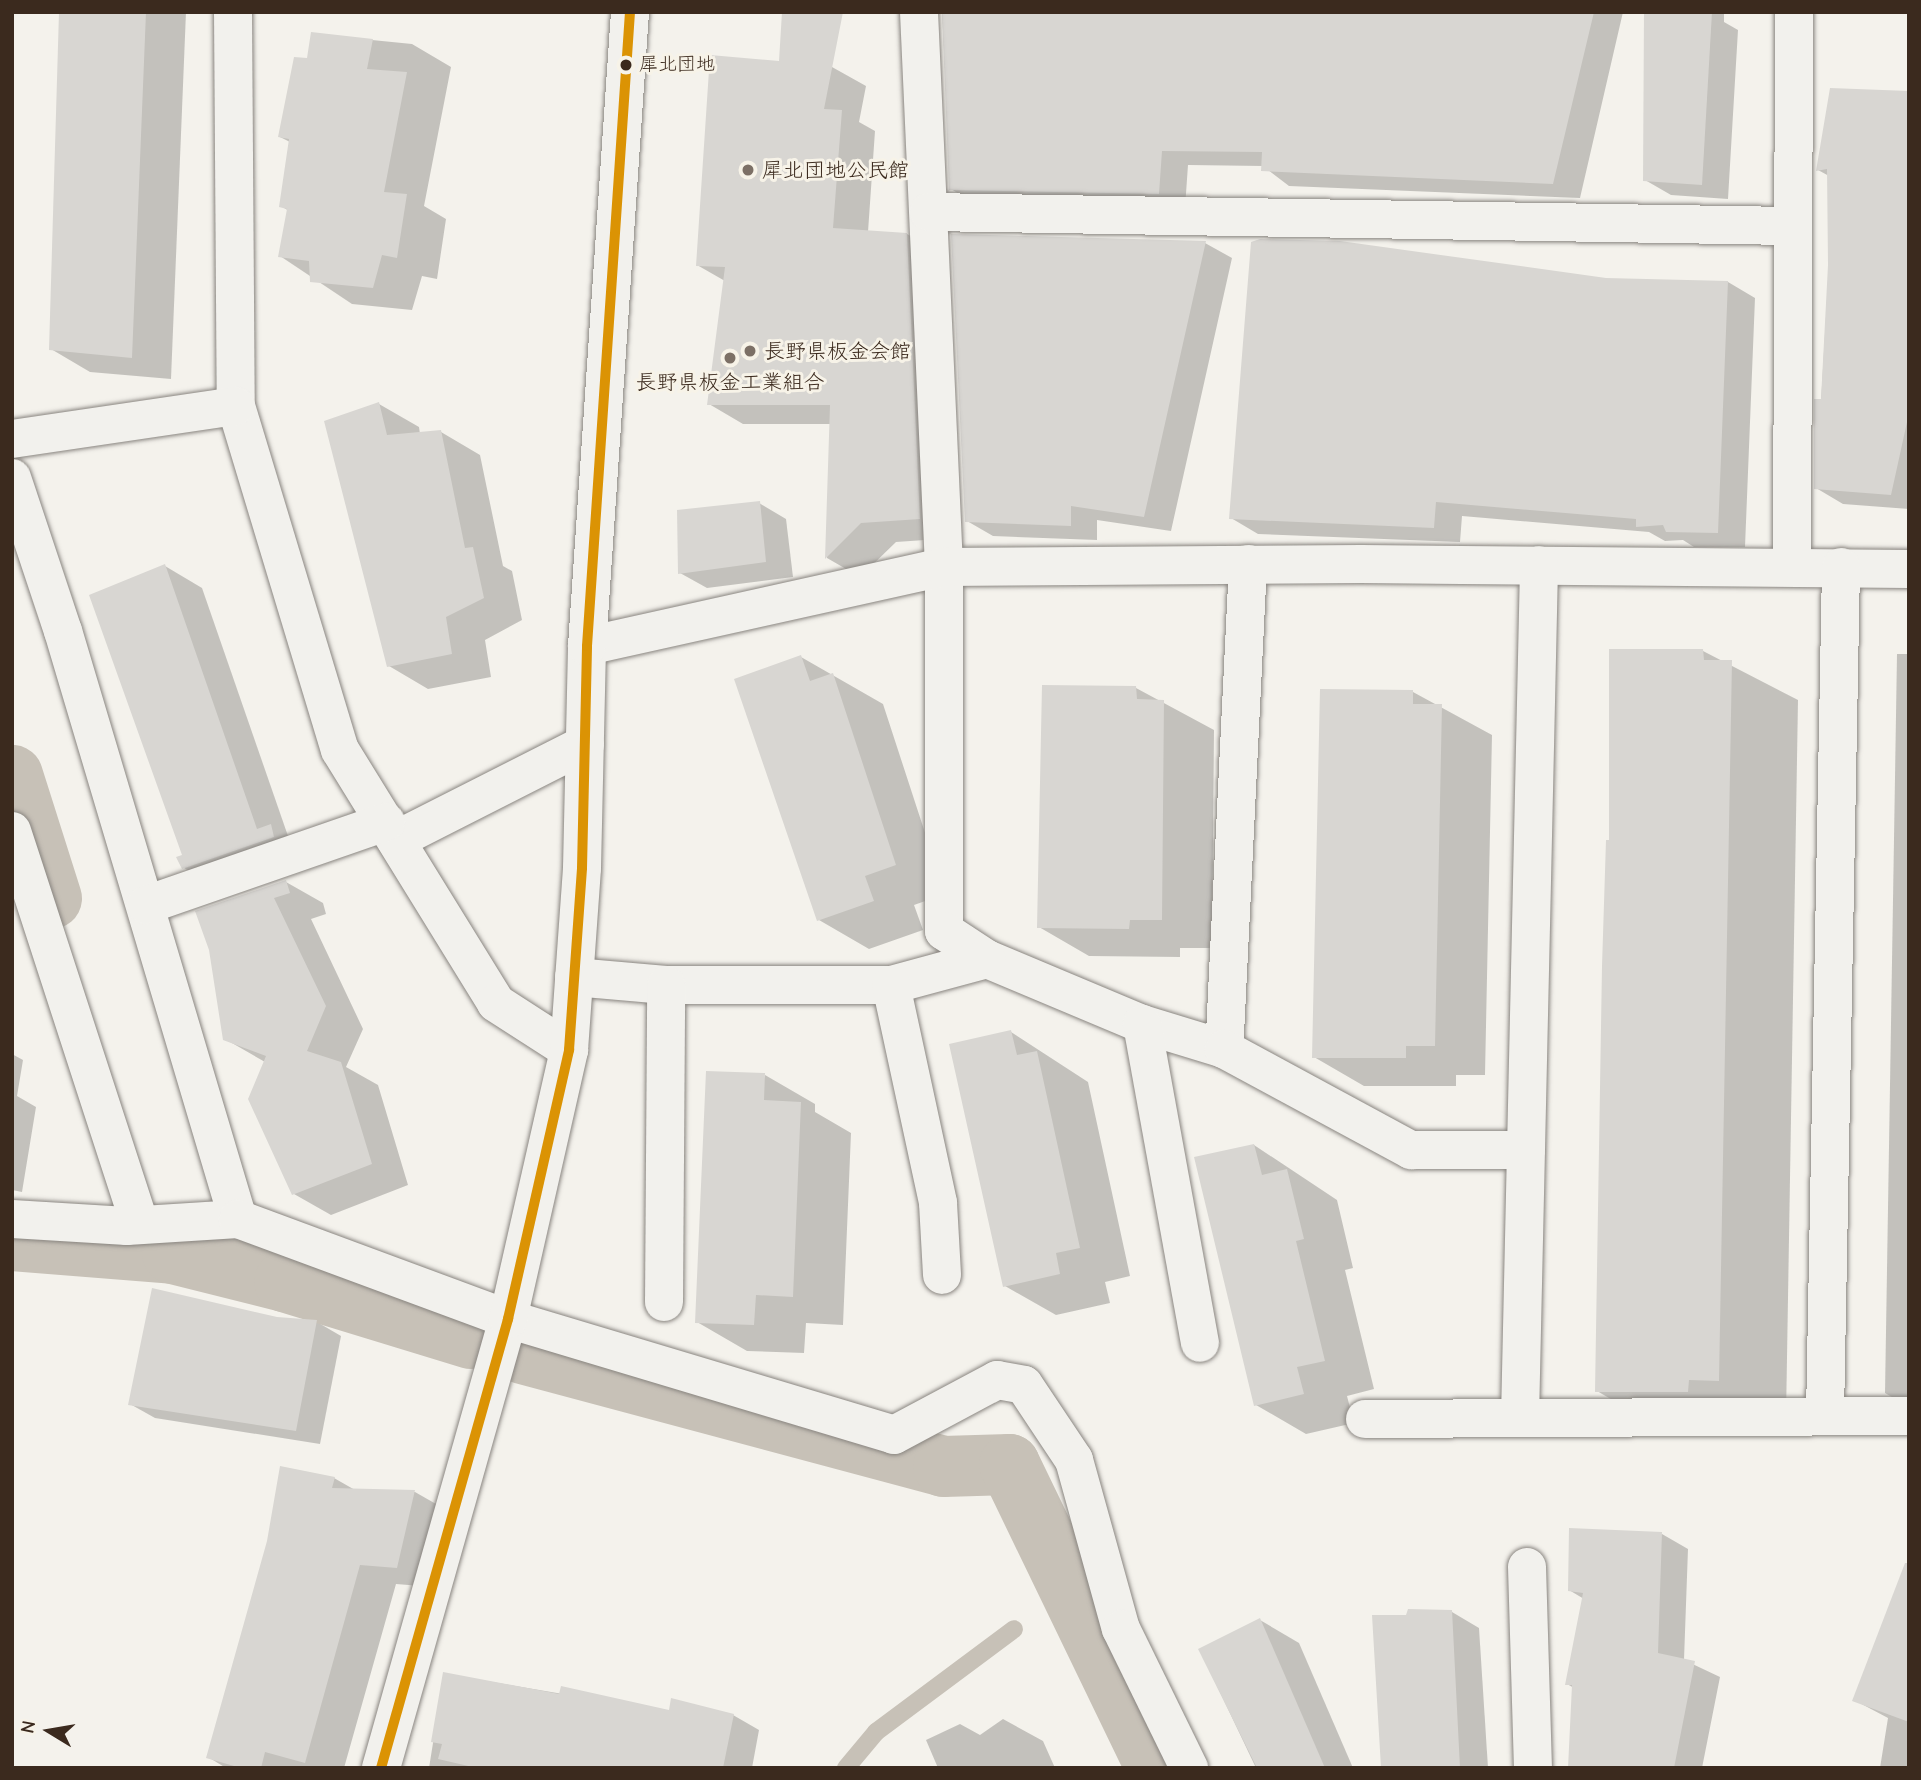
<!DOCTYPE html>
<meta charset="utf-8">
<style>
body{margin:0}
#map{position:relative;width:1921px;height:1780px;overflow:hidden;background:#f4f2ec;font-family:"Comic Neue","Klee One",sans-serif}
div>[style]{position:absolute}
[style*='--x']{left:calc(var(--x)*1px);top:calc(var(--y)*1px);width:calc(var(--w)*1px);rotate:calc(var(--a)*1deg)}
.shadow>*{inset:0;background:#0003}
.stream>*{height:18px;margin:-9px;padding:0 9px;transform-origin:9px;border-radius:9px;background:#c7c1b7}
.canal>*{height:61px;margin:-30.5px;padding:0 30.5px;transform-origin:30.5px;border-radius:30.5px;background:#c7c1b7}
.building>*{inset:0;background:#d8d6d2}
.roads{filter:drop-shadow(0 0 2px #898580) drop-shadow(0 0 2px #898580)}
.minor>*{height:38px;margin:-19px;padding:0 19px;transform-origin:19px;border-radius:19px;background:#f2f1ed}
.bus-1>*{height:10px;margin:-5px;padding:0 5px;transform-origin:5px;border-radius:5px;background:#db9304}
.dots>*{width:19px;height:19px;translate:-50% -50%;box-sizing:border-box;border:4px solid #f7f3e8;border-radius:50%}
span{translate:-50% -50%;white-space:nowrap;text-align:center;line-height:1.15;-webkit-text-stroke:6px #f7f3e8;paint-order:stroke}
.bus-label{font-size:19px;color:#3b2a1e}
.left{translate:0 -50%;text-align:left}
.poi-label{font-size:21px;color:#3b2a1e}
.frame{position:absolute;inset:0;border:14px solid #3b2a1e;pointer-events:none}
.north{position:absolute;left:14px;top:1696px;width:70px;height:70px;-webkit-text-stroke:5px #f7f3e8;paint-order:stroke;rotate:281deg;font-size:19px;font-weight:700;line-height:28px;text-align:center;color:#3b2a1e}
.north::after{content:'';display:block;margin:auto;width:24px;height:32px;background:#3b2a1e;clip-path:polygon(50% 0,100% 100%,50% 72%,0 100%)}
</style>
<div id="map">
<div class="shadow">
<i style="clip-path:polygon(61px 12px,186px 12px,171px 379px,90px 372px,51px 349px)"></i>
<i style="clip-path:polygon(942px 12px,1623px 12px,1580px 198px,1289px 186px,1263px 166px,1188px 165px,1185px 208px,977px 205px,951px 189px)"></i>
<i style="clip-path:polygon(1646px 12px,1724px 12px,1724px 22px,1738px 30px,1728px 199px,1671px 195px,1645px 180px)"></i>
<i style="clip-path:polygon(312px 34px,412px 44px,451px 67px,424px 206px,446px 219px,437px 279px,422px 276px,412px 310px,352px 304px,280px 256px,289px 211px,281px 206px,290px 142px,280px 137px,308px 59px)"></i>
<i style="clip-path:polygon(832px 67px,866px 86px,859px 122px,875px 131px,868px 232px,907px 234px,941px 254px,954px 538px,896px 542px,860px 577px,827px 558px,831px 424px,743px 424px,709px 404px,725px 281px,697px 265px)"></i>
<i style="clip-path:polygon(1909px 93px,1909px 509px,1843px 504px,1816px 488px,1829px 265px,1829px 176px,1818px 170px)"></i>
<i style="clip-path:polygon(1205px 243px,1232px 258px,1171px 531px,1097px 520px,1097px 540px,993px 536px,967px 521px)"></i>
<i style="clip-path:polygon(1605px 280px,1728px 282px,1755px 298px,1745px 547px,1694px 547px,1683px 540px,1665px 541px,1649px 532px,1462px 516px,1460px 542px,1258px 534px,1231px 518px)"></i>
<i style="clip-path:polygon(379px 404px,419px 427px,420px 434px,441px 432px,480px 455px,503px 566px,512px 571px,522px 620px,485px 640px,491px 677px,428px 689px,389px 666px)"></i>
<i style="clip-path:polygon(759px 503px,786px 519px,793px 577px,707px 588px,680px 573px)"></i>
<i style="clip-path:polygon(165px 566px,202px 588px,288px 836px,221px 890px,184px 868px)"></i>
<i style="clip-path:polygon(1703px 651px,1798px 700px,1786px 1418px,1664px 1430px,1597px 1391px,1611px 842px)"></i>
<i style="clip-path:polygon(1897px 654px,1909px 654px,1909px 1407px,1885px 1393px)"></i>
<i style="clip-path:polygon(801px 657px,883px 704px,945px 894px,914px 905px,923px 930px,869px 949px,819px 920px)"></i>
<i style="clip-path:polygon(1136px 688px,1214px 730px,1212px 948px,1180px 948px,1180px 957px,1089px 956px,1039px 927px)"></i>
<i style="clip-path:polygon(1413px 692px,1492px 735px,1485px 1075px,1456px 1075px,1456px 1086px,1364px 1086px,1314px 1057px)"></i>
<i style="clip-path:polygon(286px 882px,323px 903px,326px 914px,311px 919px,363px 1029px,346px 1067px,378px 1085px,408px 1185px,331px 1215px,294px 1194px,265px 1062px,225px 1039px,210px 949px)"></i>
<i style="clip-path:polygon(1011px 1032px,1088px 1082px,1130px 1276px,1105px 1282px,1110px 1303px,1056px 1315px,1005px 1286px)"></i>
<i style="clip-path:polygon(12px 1054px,23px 1060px,17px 1096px,36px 1107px,22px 1192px,12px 1190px)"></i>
<i style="clip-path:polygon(765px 1075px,815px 1104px,815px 1112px,851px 1133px,843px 1325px,806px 1323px,804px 1353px,747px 1351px,697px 1322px)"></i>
<i style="clip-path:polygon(1254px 1145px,1337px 1200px,1353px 1268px,1345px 1270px,1374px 1389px,1347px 1396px,1354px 1423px,1306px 1434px,1256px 1405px)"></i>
<i style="clip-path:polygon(276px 1319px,317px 1322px,341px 1336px,320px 1444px,155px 1418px,130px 1404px)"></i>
<i style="clip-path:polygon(334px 1478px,355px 1490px,415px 1492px,450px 1512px,433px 1587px,396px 1584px,344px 1768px,226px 1768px,208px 1757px)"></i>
<i style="clip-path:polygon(1662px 1534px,1688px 1549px,1684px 1660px,1720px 1677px,1702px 1768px,1570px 1768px,1574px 1688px,1567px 1684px,1584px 1599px,1569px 1590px)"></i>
<i style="clip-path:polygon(1452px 1612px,1479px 1628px,1488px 1768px,1383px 1768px,1407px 1617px)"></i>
<i style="clip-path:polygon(1260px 1620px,1299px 1643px,1353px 1768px,1256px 1768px,1200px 1650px)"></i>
<i style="clip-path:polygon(1909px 1640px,1909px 1768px,1880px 1768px,1888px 1718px,1854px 1700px)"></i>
<i style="clip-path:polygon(444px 1674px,670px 1712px,733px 1715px,759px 1730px,752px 1768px,429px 1768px)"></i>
<i style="clip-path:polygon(1003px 1719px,1043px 1741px,1055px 1768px,938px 1768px,926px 1740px,960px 1724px,980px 1735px)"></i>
</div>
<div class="stream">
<i style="--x:846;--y:1768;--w:47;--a:-50.2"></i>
<i style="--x:876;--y:1732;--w:172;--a:-36.7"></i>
</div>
<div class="canal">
<i style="--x:12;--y:775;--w:129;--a:72.4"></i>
<i style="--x:12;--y:1240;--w:161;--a:4.6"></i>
<i style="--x:172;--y:1253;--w:115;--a:14"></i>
<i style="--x:284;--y:1281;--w:195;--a:17"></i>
<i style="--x:522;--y:1353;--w:436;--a:15"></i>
<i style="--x:943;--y:1466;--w:66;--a:-1.7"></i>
<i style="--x:1009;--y:1464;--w:338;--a:64.2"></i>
</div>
<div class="building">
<i style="clip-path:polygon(59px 12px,146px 12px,132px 358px,49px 350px)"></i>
<i style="clip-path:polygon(782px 12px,843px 12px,824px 109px,842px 110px,833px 228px,907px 233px,920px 519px,861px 523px,825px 559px,830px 405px,707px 405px,725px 267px,696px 266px,710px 55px,779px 61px)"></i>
<i style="clip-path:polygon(942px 12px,1594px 12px,1553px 184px,1261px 171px,1262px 152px,1162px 151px,1159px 194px,949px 190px)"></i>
<i style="clip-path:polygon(1644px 12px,1712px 12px,1702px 185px,1643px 181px)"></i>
<i style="clip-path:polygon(311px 32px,373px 39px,367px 69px,407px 72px,384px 192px,407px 194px,397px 258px,382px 255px,373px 288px,310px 282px,309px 261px,278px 257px,287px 209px,279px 207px,289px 139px,278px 137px,294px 57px,307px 58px)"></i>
<i style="clip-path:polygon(1830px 88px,1909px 91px,1909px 413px,1891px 495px,1814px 489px,1814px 399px,1821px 399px,1828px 265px,1827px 169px,1816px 171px)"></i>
<i style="clip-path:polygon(951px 234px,1206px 241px,1144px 517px,1071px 506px,1071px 526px,965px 522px)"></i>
<i style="clip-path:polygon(1260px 239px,1340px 241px,1606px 278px,1728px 281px,1718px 533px,1666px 532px,1663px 525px,1636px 527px,1636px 519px,1436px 502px,1434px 528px,1229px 519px,1251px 242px)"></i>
<i style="clip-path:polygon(379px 402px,387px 435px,441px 430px,465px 548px,473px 547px,484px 598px,446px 617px,452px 654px,387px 667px,324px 421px)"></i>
<i style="clip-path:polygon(760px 501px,766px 562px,678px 574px,677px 510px)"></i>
<i style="clip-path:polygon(165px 564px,257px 829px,271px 824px,274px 837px,182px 869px,176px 857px,182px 855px,89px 595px)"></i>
<i style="clip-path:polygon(1609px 649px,1703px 649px,1704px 660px,1732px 660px,1719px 1381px,1689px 1380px,1688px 1392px,1595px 1392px,1602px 966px,1606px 840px,1609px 840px)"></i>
<i style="clip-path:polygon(801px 655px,810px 681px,833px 673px,896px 865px,865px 876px,874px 901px,817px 921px,734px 679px)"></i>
<i style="clip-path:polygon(1042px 685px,1136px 686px,1137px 699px,1164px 700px,1162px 920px,1130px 920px,1129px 929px,1037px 928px)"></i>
<i style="clip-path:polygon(1320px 689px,1413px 690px,1413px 704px,1442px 704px,1435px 1046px,1406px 1046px,1406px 1058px,1312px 1058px)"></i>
<i style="clip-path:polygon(286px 880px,290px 893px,274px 898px,326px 1006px,307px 1051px,341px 1062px,372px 1164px,292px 1195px,248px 1099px,266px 1056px,223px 1040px,209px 950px,195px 911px)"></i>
<i style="clip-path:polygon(1011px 1030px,1017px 1055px,1037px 1051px,1080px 1248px,1056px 1253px,1060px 1274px,1003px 1287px,949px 1044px)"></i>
<i style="clip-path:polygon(706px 1071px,765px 1073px,764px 1100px,801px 1102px,793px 1297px,756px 1295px,754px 1325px,695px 1323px)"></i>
<i style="clip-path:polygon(1254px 1144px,1262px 1175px,1287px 1169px,1304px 1239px,1296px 1241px,1325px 1361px,1297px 1367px,1304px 1394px,1254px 1406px,1194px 1157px)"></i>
<i style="clip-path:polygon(152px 1288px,277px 1317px,317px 1320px,296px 1431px,128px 1405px)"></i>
<i style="clip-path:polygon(280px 1466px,335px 1477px,332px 1488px,415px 1490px,397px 1568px,360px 1565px,305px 1763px,265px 1752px,261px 1768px,241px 1768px,206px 1758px,267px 1541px)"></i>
<i style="clip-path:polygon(1569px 1528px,1662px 1532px,1658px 1653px,1695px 1661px,1674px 1768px,1568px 1768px,1572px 1685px,1565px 1685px,1583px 1593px,1568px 1591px)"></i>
<i style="clip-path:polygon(1905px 1563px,1909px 1563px,1909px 1722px,1852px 1701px)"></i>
<i style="clip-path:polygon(1408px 1609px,1452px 1610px,1460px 1768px,1381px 1768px,1372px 1615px,1406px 1615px)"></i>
<i style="clip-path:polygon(1260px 1618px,1325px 1768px,1257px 1768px,1198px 1649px)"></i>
<i style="clip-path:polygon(443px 1672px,559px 1694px,561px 1686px,669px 1710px,671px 1698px,734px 1714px,723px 1768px,477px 1768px,438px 1759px,442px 1744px,431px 1742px)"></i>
</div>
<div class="roads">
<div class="minor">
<i style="--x:233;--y:12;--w:394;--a:89.6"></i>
<i style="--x:236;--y:406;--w:359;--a:73.2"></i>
<i style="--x:340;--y:750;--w:297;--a:58.3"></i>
<i style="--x:496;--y:1003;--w:87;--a:32.8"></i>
<i style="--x:919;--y:12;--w:556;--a:87.42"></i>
<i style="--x:944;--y:567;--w:364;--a:90"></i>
<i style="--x:944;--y:931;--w:51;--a:33.1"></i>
<i style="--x:987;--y:959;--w:168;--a:22.8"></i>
<i style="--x:1142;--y:1024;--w:86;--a:17"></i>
<i style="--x:929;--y:212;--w:864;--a:0.93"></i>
<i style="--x:12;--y:439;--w:226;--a:-8.4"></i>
<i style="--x:12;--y:478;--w:161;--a:71.6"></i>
<i style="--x:63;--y:631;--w:613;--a:73.43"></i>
<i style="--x:1248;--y:564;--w:486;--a:92.8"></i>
<i style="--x:1224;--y:1049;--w:213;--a:28.4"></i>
<i style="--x:1411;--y:1150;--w:115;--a:0"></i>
<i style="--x:1792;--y:567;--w:555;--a:-89.79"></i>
<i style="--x:587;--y:646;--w:366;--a:-12.5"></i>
<i style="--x:944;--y:567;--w:417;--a:-0.4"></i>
<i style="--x:1361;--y:564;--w:548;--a:0.52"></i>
<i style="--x:12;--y:831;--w:414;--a:72"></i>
<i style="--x:396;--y:840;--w:212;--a:-26.9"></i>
<i style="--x:146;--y:905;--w:254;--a:-19.1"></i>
<i style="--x:574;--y:977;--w:92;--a:5"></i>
<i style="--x:666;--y:985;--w:225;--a:0"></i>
<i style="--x:891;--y:985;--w:99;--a:-15.2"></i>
<i style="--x:891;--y:985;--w:223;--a:77.8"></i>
<i style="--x:938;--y:1203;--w:72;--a:86.8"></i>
<i style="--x:1142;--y:1024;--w:324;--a:79.7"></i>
<i style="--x:12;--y:1219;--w:115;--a:3.5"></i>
<i style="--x:127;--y:1226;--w:111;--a:-3.6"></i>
<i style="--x:238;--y:1219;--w:288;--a:20.3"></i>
<i style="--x:508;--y:1319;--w:403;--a:16.7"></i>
<i style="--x:894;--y:1435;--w:117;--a:-28.1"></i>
<i style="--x:997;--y:1380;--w:27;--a:10"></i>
<i style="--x:1024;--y:1385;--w:90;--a:56.3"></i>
<i style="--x:1074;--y:1460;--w:175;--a:74.5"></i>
<i style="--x:1121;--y:1629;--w:155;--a:63.9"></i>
<i style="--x:664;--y:1302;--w:317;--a:-89.6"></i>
<i style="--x:1825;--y:1416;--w:849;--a:-88.92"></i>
<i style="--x:1520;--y:1418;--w:853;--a:-88.72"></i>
<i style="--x:1365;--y:1419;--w:544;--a:-0.32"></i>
<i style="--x:1527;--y:1567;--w:201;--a:88.3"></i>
<i style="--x:381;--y:1768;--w:467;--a:-74.2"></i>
<i style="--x:508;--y:1319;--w:276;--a:-77.2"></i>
<i style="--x:569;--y:1050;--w:182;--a:-85.9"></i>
<i style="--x:582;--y:868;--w:222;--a:-88.7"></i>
<i style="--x:587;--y:646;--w:635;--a:-86.12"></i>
</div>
</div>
<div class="bus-1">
<i style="--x:381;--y:1768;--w:467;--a:-74.2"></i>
<i style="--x:508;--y:1319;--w:276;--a:-77.2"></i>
<i style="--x:569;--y:1050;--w:182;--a:-85.9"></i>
<i style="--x:582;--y:868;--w:222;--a:-88.7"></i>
<i style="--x:587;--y:646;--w:635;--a:-86.12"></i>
</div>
<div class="dots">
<i style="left:626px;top:65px;background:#3b2a1e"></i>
<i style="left:748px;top:170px;background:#7c7066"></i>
<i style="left:750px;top:351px;background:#7c7066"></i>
<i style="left:730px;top:358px;background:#7c7066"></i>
</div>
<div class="bus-label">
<span class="left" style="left:639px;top:65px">犀北団地</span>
</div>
<div class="poi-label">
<span class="left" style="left:762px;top:170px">犀北団地公民館</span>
<span class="left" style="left:764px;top:351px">長野県板金会館</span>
<span style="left:730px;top:382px">長野県板金工業組合</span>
</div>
<div class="frame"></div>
<div class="north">N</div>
</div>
